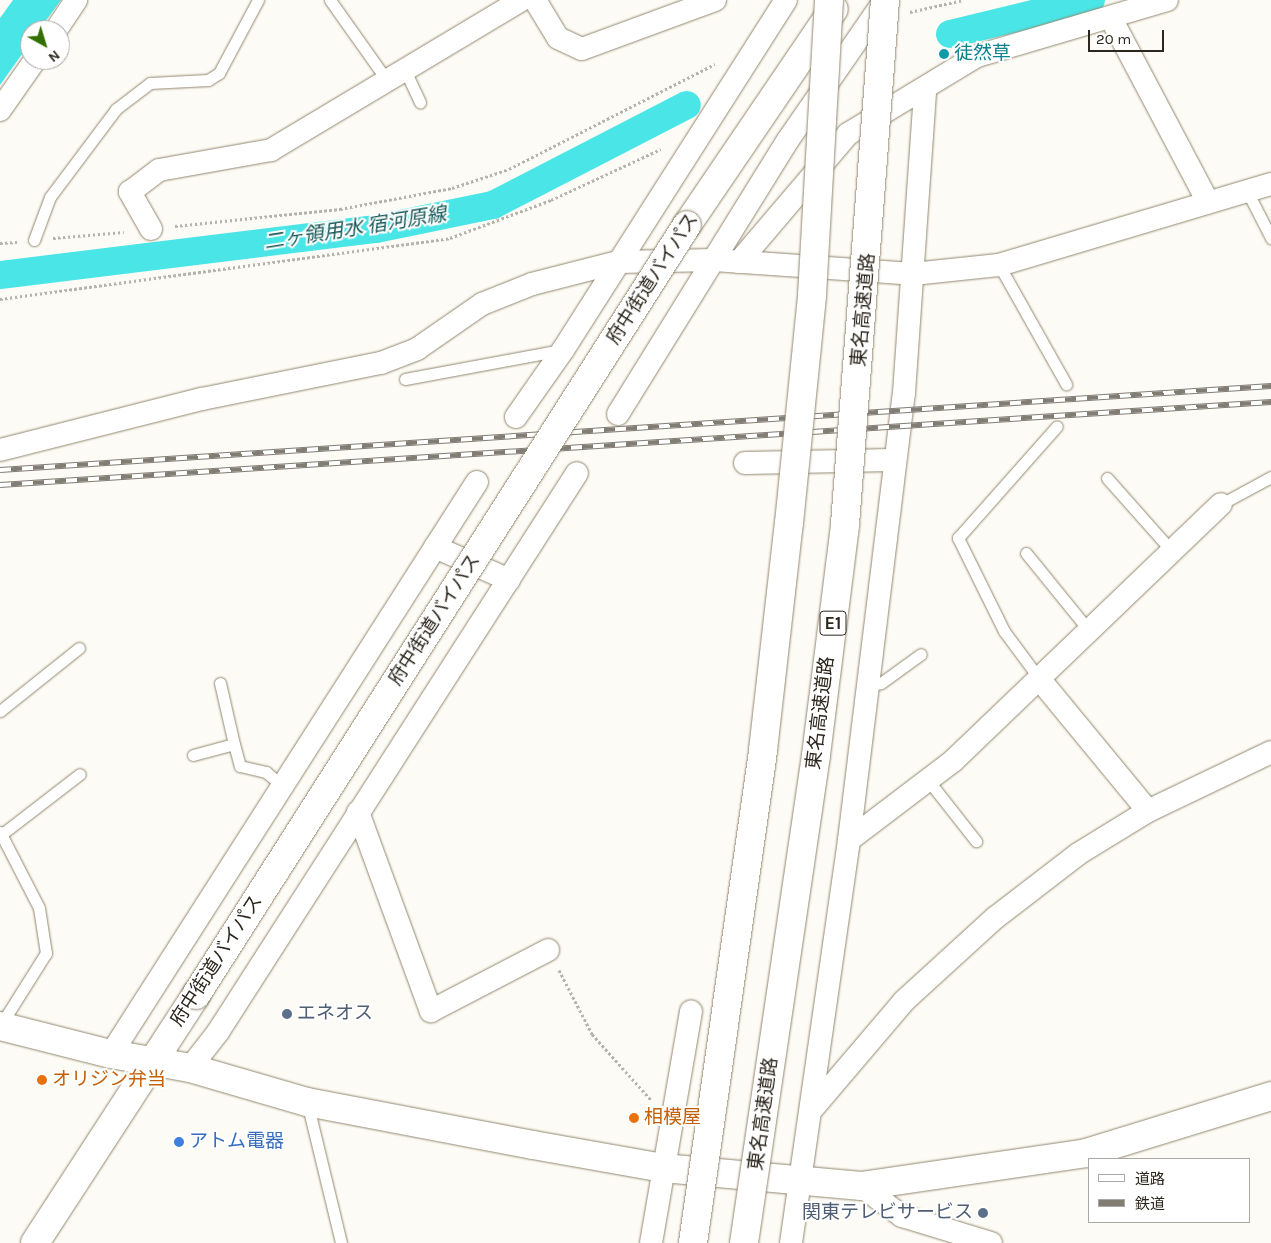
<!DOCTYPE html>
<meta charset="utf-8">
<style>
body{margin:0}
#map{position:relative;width:1271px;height:1243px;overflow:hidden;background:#fdfbf5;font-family:Karla,"Noto Sans JP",sans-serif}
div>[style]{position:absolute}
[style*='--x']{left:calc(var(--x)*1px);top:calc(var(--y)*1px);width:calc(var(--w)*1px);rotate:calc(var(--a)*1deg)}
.water>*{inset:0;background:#4ae5e6}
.canal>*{height:28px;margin:-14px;padding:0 14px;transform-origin:14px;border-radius:14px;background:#4ae5e6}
.path>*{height:3px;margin-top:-1.5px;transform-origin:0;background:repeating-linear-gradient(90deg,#b6b3ac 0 2.5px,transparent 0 5px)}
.roads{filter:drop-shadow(0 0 1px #92876f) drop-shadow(0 0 1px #92876f)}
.service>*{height:11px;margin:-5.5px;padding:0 5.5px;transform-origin:5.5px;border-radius:5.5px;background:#fff}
.minor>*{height:22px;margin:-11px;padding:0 11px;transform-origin:11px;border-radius:11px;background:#fff}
.tertiary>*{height:28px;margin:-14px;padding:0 14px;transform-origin:14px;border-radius:14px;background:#fff}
.rail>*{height:5.5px;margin-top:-2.75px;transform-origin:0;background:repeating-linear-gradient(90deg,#fff 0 11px,#817d75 0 22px);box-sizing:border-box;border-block:1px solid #817d75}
.bridges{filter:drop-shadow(0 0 1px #92876f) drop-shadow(0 0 1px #92876f)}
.tertiary-bridge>*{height:28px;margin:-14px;padding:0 14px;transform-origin:14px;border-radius:14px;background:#fff}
.motorway-bridge>*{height:28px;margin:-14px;padding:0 14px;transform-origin:14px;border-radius:14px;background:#fff}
.dots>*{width:14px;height:14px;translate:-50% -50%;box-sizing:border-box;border:2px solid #fff;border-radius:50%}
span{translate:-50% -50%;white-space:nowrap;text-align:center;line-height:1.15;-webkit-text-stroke:4px #fff;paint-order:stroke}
.shield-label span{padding:1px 4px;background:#fff;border:1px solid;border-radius:4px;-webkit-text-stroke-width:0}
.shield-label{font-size:18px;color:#2c271e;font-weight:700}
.culture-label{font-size:19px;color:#0d838f}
.left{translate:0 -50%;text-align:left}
.street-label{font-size:19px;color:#2c271e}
.service-label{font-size:19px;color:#4e5e75}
.right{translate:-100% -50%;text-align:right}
.food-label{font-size:19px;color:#c56008}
.shop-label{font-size:19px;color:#366cbe}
.water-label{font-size:20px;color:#165757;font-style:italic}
.legend{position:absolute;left:1088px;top:1158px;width:162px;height:65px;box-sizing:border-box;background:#fff;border:1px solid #aba9a5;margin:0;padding:6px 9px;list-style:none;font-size:15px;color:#2c271e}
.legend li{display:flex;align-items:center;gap:10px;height:25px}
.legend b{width:25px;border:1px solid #aba9a5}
.north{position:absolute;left:20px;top:20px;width:50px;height:50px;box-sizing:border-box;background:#fff;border:1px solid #aba9a5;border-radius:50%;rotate:141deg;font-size:14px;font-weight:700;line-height:20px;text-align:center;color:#2c271e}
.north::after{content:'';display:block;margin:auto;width:18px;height:22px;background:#326e00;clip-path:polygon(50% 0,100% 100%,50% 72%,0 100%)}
.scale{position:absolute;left:1088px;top:30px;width:76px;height:22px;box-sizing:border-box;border:2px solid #2c271e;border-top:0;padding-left:6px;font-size:15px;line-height:18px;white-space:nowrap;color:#2c271e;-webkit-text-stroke:4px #fff;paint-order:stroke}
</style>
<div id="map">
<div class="water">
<i style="clip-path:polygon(13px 0,61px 0,39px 30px,30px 30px,30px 43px,0 85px,0 18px)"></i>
</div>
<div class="canal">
<i style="--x:950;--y:34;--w:145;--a:-13.6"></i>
<i style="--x:0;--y:275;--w:379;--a:-7"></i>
<i style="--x:376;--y:229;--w:119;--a:-11.6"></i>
<i style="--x:493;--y:205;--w:218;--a:-27.3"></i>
</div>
<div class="path">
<i style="--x:910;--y:12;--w:54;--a:-12.8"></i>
<i style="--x:175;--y:226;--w:166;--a:-5.9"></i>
<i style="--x:340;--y:209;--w:114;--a:-10.6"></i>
<i style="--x:452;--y:188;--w:60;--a:-18.4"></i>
<i style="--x:509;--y:169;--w:231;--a:-27"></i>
<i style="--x:53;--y:238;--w:71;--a:-4.8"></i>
<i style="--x:0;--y:243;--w:17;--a:-3"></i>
<i style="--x:0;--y:299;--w:454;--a:-7.7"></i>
<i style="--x:450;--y:238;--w:108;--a:-20.6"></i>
<i style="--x:551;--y:200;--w:121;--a:-24.9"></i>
<i style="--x:559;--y:970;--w:72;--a:62.7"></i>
<i style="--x:592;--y:1034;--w:89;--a:48.2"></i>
</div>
<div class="roads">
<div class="service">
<i style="--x:330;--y:0;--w:97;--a:54.7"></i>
<i style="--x:404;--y:68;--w:38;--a:65"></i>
<i style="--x:1248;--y:193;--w:51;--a:62.9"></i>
<i style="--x:34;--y:240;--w:46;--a:-69.6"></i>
<i style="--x:50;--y:197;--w:110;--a:-53.1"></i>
<i style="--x:116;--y:109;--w:43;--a:-37.4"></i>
<i style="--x:150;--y:83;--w:58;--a:-3"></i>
<i style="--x:208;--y:80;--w:13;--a:-32"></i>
<i style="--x:219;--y:73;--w:83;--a:-61.9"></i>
<i style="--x:999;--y:265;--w:137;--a:60.6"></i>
<i style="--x:405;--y:379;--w:159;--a:-10.5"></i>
<i style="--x:1107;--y:478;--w:96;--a:48.4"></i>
<i style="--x:1221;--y:504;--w:57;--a:-28.4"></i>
<i style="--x:1026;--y:553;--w:103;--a:50.9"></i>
<i style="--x:1041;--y:681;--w:62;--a:-126.5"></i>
<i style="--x:1004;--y:631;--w:104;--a:-116.3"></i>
<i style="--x:958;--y:538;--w:149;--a:-48.5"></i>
<i style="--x:220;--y:683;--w:63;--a:77.1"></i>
<i style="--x:867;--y:686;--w:14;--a:-12"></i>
<i style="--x:881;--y:683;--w:49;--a:-35.9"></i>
<i style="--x:0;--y:711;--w:101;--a:-38.6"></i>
<i style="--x:193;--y:755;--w:42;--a:-15"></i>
<i style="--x:234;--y:744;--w:23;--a:75"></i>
<i style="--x:240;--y:766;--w:27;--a:13"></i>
<i style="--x:266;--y:772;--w:20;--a:41"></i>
<i style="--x:928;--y:780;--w:78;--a:51.8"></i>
<i style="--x:0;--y:832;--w:85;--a:62.8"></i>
<i style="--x:39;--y:908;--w:46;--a:81.2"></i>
<i style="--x:46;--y:953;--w:86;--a:122.2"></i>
<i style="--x:2;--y:834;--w:98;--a:-37.6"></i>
<i style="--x:307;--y:1102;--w:145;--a:76.4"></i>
</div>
<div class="minor">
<i style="--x:535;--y:0;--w:44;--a:58.8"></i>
<i style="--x:558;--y:38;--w:26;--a:25"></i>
<i style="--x:582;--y:49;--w:142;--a:-20.2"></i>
<i style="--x:1112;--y:20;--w:206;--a:62.2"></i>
<i style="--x:56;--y:30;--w:36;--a:-56"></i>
<i style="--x:0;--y:110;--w:61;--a:-55"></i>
<i style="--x:151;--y:229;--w:43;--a:-119.6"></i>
<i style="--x:130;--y:192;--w:36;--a:-37"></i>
<i style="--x:159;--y:170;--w:114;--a:-10.1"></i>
<i style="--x:271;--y:150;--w:292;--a:-30.9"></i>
<i style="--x:739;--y:262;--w:168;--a:-49.6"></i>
<i style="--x:848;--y:134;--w:151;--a:-31.2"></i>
<i style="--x:977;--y:56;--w:198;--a:-16.4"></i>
<i style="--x:618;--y:414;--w:322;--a:-58.2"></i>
<i style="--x:788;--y:140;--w:170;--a:-55.3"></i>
<i style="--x:516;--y:417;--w:82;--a:-55"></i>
<i style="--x:563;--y:350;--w:415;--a:-57.5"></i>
<i style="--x:0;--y:450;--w:208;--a:-14.2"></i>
<i style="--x:202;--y:399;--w:183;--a:-11.4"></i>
<i style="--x:381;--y:363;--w:39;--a:-21"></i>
<i style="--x:417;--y:349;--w:79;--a:-34.7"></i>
<i style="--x:482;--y:304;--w:54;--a:-21.8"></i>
<i style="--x:532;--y:284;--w:89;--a:-14.3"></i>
<i style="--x:618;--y:262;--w:96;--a:-1.2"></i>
<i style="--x:714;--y:260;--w:199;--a:4"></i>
<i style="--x:913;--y:274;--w:86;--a:-6"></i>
<i style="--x:999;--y:265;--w:284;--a:-16.6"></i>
<i style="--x:745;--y:463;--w:149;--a:-1.2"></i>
<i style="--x:435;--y:547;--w:81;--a:24"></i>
<i style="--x:1041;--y:681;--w:168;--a:50.5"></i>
<i style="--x:358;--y:812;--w:212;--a:69.9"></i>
<i style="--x:431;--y:1011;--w:132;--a:-27.5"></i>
<i style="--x:849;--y:840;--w:131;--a:-37.2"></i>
<i style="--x:953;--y:761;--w:371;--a:-43.8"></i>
<i style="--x:111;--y:1054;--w:679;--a:-57.39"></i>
<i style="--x:190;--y:1068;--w:46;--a:-52.1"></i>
<i style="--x:218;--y:1032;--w:664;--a:-57.29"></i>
<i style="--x:813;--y:1108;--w:140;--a:-49.6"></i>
<i style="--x:904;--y:1001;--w:123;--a:-42.4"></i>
<i style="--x:995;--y:918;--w:105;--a:-37.6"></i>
<i style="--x:1078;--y:854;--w:82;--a:-31.6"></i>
<i style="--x:1148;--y:811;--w:136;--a:-25.6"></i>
<i style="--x:861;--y:1186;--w:51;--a:36.2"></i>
<i style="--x:902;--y:1216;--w:93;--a:16.9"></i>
<i style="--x:651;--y:1243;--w:235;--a:-80.2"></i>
<i style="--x:791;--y:1243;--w:407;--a:-81.8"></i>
<i style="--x:849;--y:840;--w:450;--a:-83"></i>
<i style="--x:904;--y:393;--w:303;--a:-86"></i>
</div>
<div class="tertiary">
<i style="--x:687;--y:225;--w:261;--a:-55.8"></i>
<i style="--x:0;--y:1026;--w:114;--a:14.2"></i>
<i style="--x:111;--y:1054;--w:80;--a:10"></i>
<i style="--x:190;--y:1068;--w:122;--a:16.2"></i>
<i style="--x:307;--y:1102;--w:230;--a:10.8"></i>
<i style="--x:533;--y:1145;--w:132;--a:10"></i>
<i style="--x:663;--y:1168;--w:199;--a:5.2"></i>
<i style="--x:861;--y:1186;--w:227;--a:-8.3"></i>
<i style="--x:1086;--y:1153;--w:194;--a:-17.1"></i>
<i style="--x:35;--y:1243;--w:296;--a:-57"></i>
</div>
</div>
<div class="rail">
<i style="--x:0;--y:470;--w:1274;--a:-3.78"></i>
<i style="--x:0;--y:485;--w:1274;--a:-3.74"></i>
</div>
<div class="bridges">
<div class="tertiary-bridge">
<i style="--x:196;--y:995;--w:913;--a:-57.48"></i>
</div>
<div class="motorway-bridge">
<i style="--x:693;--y:1243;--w:498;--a:-81.9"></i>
<i style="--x:763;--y:750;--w:228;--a:-83.5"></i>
<i style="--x:789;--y:523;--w:229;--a:-84.2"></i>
<i style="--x:812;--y:295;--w:295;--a:-86.7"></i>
<i style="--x:744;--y:1243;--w:493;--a:-81.6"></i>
<i style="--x:816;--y:755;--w:233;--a:-82.8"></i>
<i style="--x:845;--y:524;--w:526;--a:-85.63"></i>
</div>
</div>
<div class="dots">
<i style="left:944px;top:54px;background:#0f9aa8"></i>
<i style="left:287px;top:1014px;background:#5c6f8a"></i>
<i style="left:42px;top:1080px;background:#e8710a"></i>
<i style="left:634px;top:1118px;background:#e8710a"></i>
<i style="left:179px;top:1142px;background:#3f7fe0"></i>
<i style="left:983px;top:1213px;background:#5c6f8a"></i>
</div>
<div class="shield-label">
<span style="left:833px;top:623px">E1</span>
</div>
<div class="culture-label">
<span class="left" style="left:954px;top:54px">徒然草</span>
</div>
<div class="street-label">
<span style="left:653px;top:279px;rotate:-57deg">府中街道バイパス</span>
<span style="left:864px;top:310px;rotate:-85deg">東名高速道路</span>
<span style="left:435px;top:620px;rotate:-57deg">府中街道バイパス</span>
<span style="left:821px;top:713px;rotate:-83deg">東名高速道路</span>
<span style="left:217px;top:961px;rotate:-57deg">府中街道バイパス</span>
<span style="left:764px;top:1114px;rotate:-82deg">東名高速道路</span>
</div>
<div class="service-label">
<span class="left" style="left:297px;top:1014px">エネオス</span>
<span class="right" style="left:973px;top:1213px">関東テレビサービス</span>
</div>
<div class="food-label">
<span class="left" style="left:52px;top:1080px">オリジン弁当</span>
<span class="left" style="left:644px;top:1118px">相模屋</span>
</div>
<div class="shop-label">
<span class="left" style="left:189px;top:1142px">アトム電器</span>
</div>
<div class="water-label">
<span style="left:355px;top:228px;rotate:-9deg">二ヶ領用水 宿河原線</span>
</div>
<ul class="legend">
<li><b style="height:6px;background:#fff"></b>道路</li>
<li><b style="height:6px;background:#817d75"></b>鉄道</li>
</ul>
<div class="north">N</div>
<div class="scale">20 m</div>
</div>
